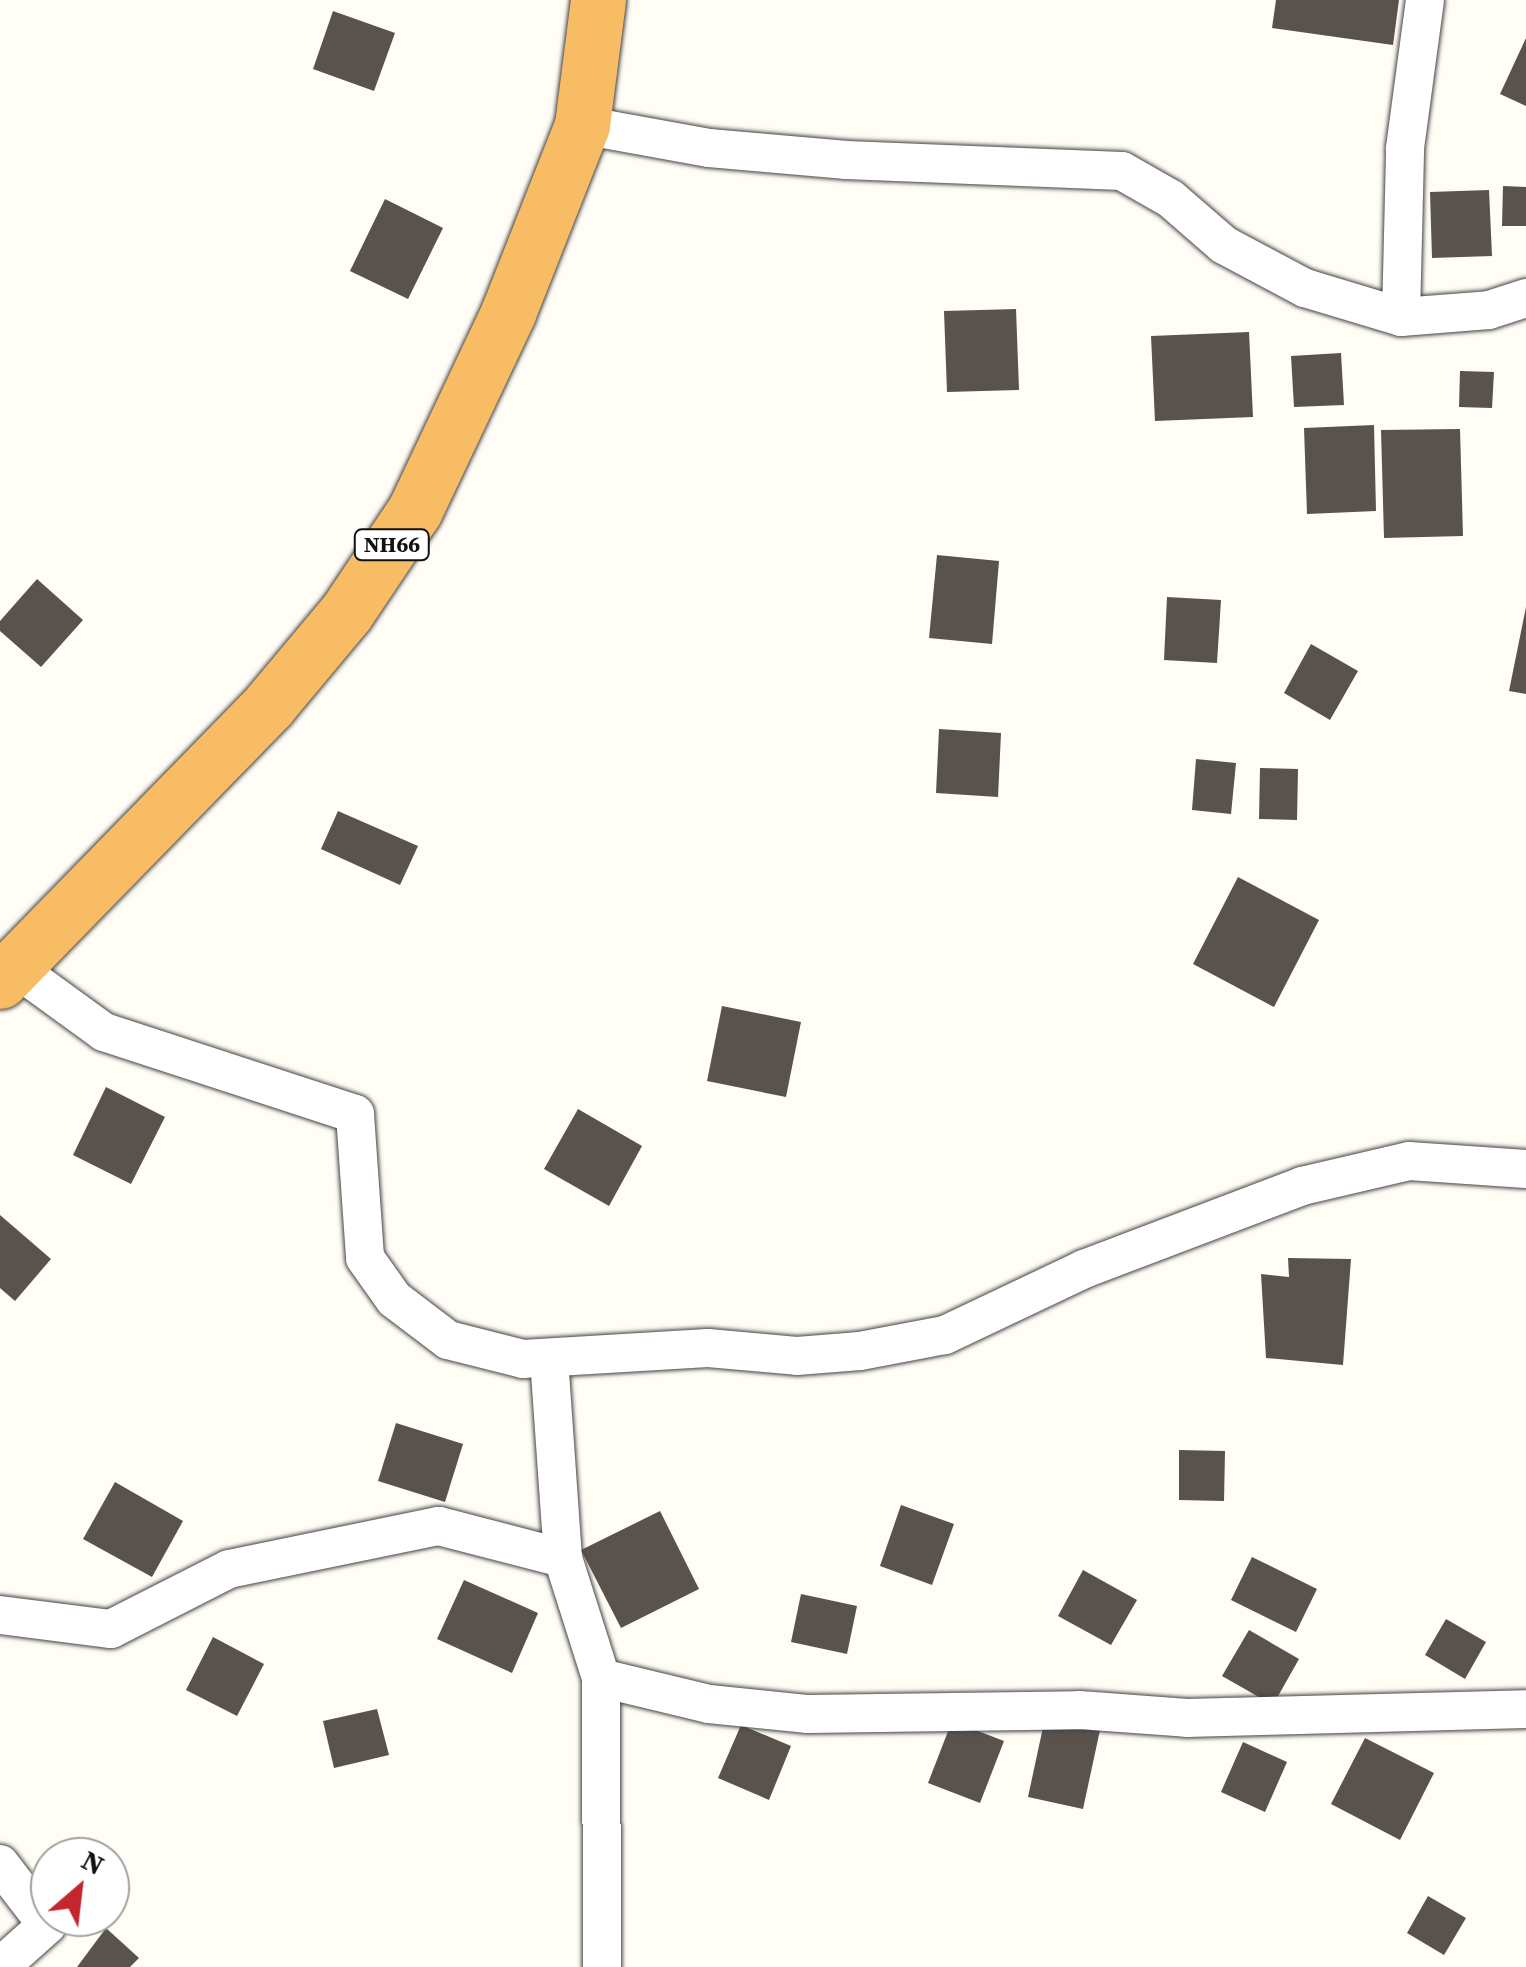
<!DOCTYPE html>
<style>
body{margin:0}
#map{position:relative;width:1526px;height:1967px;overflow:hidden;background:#fffdf5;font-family:"Source Serif 4",serif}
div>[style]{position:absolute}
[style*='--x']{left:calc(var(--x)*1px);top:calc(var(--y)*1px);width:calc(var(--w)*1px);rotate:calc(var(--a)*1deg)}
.building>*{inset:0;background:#5a524d}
.roads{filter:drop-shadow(0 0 2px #444) drop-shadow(0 0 2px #444)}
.minor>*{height:38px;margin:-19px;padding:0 19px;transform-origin:19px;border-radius:19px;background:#fff}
.trunk>*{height:55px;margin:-27.5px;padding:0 27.5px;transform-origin:27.5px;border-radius:27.5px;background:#f7bc64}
span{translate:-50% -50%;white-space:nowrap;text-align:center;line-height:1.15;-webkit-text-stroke:10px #fff;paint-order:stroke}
.shield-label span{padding:2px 8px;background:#fff;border:2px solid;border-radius:8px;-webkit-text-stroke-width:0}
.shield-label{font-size:22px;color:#111;font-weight:700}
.north{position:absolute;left:30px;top:1837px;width:100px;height:100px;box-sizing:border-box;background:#fff;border:2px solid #a0a0a0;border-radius:50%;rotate:28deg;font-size:28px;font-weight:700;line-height:40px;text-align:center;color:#111}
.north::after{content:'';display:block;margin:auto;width:35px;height:45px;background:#c4262e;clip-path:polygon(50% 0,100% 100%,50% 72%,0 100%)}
</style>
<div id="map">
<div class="building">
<i style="clip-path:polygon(1276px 0,1399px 0,1393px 45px,1272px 28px)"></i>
<i style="clip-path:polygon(333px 11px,395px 33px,374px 91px,313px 69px)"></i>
<i style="clip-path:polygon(1526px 38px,1526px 106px,1500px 94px)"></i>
<i style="clip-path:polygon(1503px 186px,1526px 187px,1526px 226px,1502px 226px)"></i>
<i style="clip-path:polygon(1489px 190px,1492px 256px,1432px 258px,1430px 192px)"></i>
<i style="clip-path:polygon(385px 199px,443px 228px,408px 299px,350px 271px)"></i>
<i style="clip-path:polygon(1016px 309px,1019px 390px,947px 392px,944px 311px)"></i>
<i style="clip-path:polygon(1249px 332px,1253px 417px,1155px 421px,1151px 336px)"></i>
<i style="clip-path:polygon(1341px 353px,1344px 405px,1294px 407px,1291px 356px)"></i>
<i style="clip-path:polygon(1460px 371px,1494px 372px,1492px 408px,1459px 407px)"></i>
<i style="clip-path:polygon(1374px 425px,1376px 511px,1307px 514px,1304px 428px)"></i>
<i style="clip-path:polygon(1460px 429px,1463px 536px,1384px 538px,1381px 430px)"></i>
<i style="clip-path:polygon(937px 555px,999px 561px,992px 644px,929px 638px)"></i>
<i style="clip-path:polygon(37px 579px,83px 620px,41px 667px,0 631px,0 621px)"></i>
<i style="clip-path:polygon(1167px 597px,1221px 600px,1217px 663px,1164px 660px)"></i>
<i style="clip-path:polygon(1526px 607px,1526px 694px,1509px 691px)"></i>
<i style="clip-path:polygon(1311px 644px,1358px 671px,1330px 720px,1284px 693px)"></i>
<i style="clip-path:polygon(939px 729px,1001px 733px,998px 797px,936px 793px)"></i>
<i style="clip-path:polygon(1196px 759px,1236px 763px,1231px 814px,1192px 810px)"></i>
<i style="clip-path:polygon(1260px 768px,1298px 769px,1297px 820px,1259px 819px)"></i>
<i style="clip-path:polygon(338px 811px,418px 846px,400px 885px,321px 849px)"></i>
<i style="clip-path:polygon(1238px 877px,1319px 920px,1274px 1007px,1193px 964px)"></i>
<i style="clip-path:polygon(722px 1006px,801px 1022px,786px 1097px,707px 1081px)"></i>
<i style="clip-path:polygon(106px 1087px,165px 1117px,131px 1184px,73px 1155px)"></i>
<i style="clip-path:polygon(578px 1109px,642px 1146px,609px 1206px,544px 1169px)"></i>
<i style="clip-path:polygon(0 1215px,51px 1259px,15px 1301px,0 1288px)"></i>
<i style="clip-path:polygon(1288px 1258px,1351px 1259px,1343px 1365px,1266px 1358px,1261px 1274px,1289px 1277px)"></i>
<i style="clip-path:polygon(396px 1423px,463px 1444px,445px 1502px,378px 1481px)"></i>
<i style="clip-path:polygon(1179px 1450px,1225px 1451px,1224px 1501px,1179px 1500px)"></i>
<i style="clip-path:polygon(115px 1482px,183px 1521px,152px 1577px,83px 1539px)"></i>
<i style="clip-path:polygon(901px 1505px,954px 1524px,932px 1585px,880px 1566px)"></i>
<i style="clip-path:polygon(660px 1511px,699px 1589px,621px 1628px,581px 1550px)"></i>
<i style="clip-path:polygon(1252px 1557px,1317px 1589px,1296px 1632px,1231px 1600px)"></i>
<i style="clip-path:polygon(1083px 1570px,1137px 1600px,1111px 1645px,1058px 1616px)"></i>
<i style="clip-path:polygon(464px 1580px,538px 1613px,512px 1673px,437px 1639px)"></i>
<i style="clip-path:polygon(801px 1594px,857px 1606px,847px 1654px,791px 1642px)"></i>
<i style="clip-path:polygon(1446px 1619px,1486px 1642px,1465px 1679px,1425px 1655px)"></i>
<i style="clip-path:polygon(1249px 1630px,1299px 1659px,1273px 1705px,1222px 1676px)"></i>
<i style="clip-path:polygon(213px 1637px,264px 1664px,237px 1716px,186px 1690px)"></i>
<i style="clip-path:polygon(377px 1709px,389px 1755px,334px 1768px,323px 1721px)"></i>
<i style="clip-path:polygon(1045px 1718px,1100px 1730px,1083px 1809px,1028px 1797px)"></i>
<i style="clip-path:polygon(952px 1721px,1004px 1741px,980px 1803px,928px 1783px)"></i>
<i style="clip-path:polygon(741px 1725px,791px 1746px,769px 1800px,718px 1778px)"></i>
<i style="clip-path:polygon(1365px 1738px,1434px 1773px,1400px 1840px,1331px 1804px)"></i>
<i style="clip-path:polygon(1243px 1742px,1287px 1762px,1265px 1812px,1221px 1792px)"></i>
<i style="clip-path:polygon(1428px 1896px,1466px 1918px,1444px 1955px,1407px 1933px)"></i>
<i style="clip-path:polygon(106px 1928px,139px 1958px,130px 1967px,77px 1967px)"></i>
</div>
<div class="roads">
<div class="minor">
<i style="--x:582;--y:125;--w:129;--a:10.3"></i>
<i style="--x:709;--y:148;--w:138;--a:5"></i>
<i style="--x:846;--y:160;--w:276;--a:2.3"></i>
<i style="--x:1122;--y:171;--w:56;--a:29.7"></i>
<i style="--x:1171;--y:199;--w:70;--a:41"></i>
<i style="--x:1224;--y:245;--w:92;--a:28"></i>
<i style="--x:1305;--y:288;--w:100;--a:16.8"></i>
<i style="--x:1401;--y:317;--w:88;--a:-4.5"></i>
<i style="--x:1489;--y:310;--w:39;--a:-18"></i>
<i style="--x:1401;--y:317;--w:169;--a:-88.6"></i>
<i style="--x:1405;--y:148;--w:149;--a:-82.3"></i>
<i style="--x:13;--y:966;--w:112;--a:36"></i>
<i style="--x:104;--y:1032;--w:264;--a:18.1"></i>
<i style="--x:355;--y:1114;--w:144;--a:86"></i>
<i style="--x:365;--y:1258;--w:50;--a:54.7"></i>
<i style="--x:394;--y:1299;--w:68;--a:37.2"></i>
<i style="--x:448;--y:1340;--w:77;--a:14.2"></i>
<i style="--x:523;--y:1359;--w:185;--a:-3.4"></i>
<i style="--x:708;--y:1348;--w:89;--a:5.1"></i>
<i style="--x:797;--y:1356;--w:63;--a:-4.5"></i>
<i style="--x:860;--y:1351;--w:86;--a:-10.7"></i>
<i style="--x:945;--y:1335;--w:154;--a:-25.4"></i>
<i style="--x:1084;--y:1269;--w:233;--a:-20.8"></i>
<i style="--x:1302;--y:1186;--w:110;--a:-13.2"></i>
<i style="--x:1409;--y:1161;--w:117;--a:3.9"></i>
<i style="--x:549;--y:1358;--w:200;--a:86"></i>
<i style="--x:0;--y:1615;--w:112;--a:7.2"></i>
<i style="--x:111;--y:1629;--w:132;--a:-27"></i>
<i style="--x:229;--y:1569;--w:214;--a:-11.6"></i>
<i style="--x:439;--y:1526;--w:128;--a:14.5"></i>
<i style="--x:563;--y:1558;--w:126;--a:72.4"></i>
<i style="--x:601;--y:1678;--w:289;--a:89.8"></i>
<i style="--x:601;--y:1678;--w:111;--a:13.5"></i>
<i style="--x:709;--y:1704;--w:100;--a:5.8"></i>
<i style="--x:808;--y:1714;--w:271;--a:-0.8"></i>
<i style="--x:1079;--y:1710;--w:108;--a:4.2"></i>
<i style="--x:1187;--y:1718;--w:339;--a:-1.5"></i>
<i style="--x:0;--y:1864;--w:77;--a:52.4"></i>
<i style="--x:47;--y:1925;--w:63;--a:138.2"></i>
</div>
<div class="trunk">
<i style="--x:0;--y:981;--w:385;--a:-45.7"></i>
<i style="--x:269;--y:705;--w:120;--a:-50.1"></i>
<i style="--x:346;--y:613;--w:124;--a:-56.2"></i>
<i style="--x:415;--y:510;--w:218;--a:-64.7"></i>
<i style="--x:508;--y:313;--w:202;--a:-68.5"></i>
<i style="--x:582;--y:125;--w:126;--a:-82.7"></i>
</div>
</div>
<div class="shield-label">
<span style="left:392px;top:545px">NH66</span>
</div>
<div class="north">N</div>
</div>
